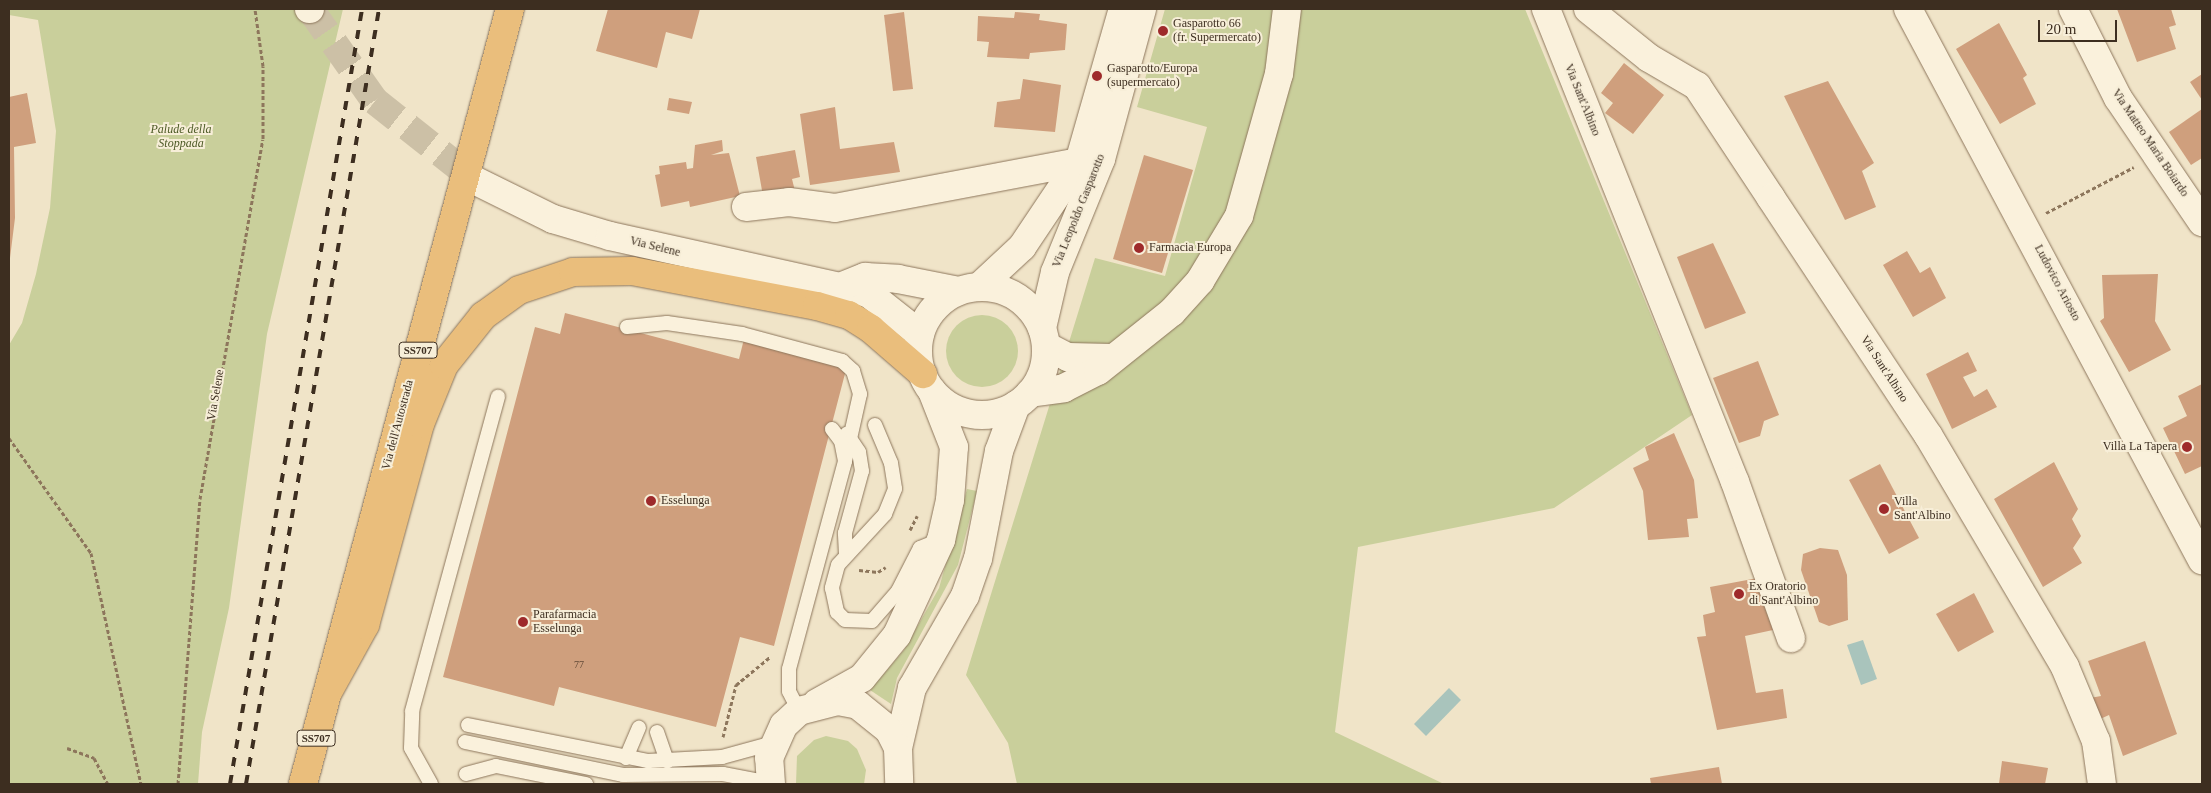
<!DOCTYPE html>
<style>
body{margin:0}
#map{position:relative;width:2211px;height:793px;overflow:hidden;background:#f0e4c8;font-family:Georgia,serif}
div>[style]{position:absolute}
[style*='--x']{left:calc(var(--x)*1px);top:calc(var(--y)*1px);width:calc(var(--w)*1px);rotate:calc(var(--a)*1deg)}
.green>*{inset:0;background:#c9cf9b}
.round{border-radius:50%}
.water>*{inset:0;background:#a9c4bc}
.building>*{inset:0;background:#cf9f7d}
.secondary-tunnel>*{height:28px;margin-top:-14px;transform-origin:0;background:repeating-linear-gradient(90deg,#ccc0a6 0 28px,transparent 0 42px)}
.path>*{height:3px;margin-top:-1.5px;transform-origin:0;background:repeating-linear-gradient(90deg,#8d765c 0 4px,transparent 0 6.5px)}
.roads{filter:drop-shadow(0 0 1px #8d765c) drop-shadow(0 0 1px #8d765c)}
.service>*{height:14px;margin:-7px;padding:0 7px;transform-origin:7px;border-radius:7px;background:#faf1dc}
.minor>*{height:28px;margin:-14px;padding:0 14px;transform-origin:14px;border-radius:14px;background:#faf1dc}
.secondary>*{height:28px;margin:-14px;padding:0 14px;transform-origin:14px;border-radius:14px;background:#faf1dc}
.secondary>.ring{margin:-14px;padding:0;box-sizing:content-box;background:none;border:28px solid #faf1dc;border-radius:50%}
.trunk>*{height:28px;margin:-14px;padding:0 14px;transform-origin:14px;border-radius:14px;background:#eabe7c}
.rail>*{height:4px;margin-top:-2px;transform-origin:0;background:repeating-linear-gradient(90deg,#3d2e20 0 9px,transparent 0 18px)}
.dots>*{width:14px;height:14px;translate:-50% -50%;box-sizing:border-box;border:2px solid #f7eed8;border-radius:50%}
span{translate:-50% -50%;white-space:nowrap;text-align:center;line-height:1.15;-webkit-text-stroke:4px #f7eed8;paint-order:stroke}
.number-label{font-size:10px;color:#624a37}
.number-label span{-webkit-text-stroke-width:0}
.shield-label span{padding:1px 4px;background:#f7eed8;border:1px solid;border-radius:4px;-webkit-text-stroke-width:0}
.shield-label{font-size:11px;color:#3d2e20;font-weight:700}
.poi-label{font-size:12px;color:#3d2e20}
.left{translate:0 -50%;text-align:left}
.right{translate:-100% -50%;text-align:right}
.street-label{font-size:12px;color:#3d2e20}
.park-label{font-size:12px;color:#4d5a26;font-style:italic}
.frame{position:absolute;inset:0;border:10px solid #3d2e20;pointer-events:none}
.scale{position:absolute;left:2038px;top:20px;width:79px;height:22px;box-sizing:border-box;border:2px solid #3d2e20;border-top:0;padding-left:6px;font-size:15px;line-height:18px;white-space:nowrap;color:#3d2e20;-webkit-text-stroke:4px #f7eed8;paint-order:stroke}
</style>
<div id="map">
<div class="green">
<i style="clip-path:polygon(9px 9px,343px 9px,267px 334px,229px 608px,202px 732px,198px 784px,9px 784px,9px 345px,22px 323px,36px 274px,50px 208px,56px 131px,38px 20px,9px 15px)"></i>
<i style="clip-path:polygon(1165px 9px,1525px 9px,1692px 415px,1554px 508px,1358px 547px,1335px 732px,1444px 784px,1017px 784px,1008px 743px,966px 675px,1095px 258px,1165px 276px,1207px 127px,1137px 107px)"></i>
<i class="round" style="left:946px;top:315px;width:72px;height:72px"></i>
<i style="clip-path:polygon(967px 489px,977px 491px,958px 565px,897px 678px,891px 704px,870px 690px,904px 650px,939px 588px)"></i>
<i style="clip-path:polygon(826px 736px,848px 741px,857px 749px,866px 770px,864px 784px,796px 784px,797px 756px,814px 740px)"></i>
</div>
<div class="water">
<i style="clip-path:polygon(1863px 640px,1877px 679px,1861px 685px,1847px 645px)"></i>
<i style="clip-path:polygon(1449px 688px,1461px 700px,1426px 736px,1414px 724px)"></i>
</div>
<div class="building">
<i style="clip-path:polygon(608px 9px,700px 9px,692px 39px,666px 32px,657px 68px,596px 51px)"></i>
<i style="clip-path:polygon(2117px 9px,2171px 9px,2176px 25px,2169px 27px,2176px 49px,2137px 62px)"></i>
<i style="clip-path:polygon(904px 12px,913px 89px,893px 91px,884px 15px)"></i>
<i style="clip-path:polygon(1015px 12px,1040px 14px,1039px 20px,1067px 24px,1065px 50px,1030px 53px,1029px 59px,987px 57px,989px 42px,977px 41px,978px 16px,1014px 18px)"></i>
<i style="clip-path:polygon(1999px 23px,2027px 75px,2023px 78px,2036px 104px,2000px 124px,1956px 49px)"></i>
<i style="clip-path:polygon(1624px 63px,1664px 95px,1633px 134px,1605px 113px,1613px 103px,1601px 93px)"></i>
<i style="clip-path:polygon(2202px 74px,2202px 100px,2190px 82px)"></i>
<i style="clip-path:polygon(1023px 79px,1061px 85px,1055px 132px,994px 127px,997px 102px,1020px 99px)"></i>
<i style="clip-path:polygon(1828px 81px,1874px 163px,1862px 171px,1876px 207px,1845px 220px,1784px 96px)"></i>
<i style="clip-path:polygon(27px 93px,36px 143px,14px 147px,15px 218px,9px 266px,9px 97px)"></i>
<i style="clip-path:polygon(669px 98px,692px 102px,689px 114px,667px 110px)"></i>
<i style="clip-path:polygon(835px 107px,840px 149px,894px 142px,900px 172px,810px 185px,800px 114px)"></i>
<i style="clip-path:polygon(2202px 109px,2202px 158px,2191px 165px,2169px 132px)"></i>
<i style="clip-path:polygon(722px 140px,723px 151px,711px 155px,729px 153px,740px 196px,690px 207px,689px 201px,661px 207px,655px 175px,660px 174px,659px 166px,686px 162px,687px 169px,693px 168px,695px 145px)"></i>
<i style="clip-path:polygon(795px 150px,800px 177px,792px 179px,795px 191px,763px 196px,756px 157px)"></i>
<i style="clip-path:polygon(1144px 155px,1193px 170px,1162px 273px,1113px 259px)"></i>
<i style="clip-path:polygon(1713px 243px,1746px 313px,1705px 329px,1677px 257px)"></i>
<i style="clip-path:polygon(1907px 251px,1920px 273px,1930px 267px,1946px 298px,1913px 317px,1883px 265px)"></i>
<i style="clip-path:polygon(2158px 274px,2155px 321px,2171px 350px,2129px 372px,2100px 321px,2104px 318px,2102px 275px)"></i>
<i style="clip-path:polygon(565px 313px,739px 359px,744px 339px,847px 366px,774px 646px,740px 637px,716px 727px,559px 687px,554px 706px,443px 677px,535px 327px,560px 334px)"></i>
<i style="clip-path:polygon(1968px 352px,1977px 371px,1963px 377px,1974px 397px,1987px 389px,1997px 407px,1952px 429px,1926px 374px)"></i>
<i style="clip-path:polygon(1758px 361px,1779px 415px,1764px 421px,1760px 436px,1739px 443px,1713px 378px)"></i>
<i style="clip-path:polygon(2202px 384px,2202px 466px,2185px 474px,2163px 428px,2187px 416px,2178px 396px)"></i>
<i style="clip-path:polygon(1674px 433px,1694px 480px,1698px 518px,1687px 519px,1689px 537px,1648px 540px,1643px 491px,1633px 468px,1649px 460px,1645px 447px)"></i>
<i style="clip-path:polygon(2054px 462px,2078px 509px,2072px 519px,2081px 536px,2073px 548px,2082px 563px,2043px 587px,1994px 499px)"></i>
<i style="clip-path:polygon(1880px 464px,1919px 538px,1889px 554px,1849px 480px)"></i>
<i style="clip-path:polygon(1820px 548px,1838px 550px,1847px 575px,1848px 620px,1829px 626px,1819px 622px,1801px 570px,1803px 554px)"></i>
<i style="clip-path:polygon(1763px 577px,1773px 630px,1745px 636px,1756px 693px,1783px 689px,1787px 718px,1717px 730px,1697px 637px,1706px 636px,1703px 615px,1715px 612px,1710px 587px)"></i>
<i style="clip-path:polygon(1974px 593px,1994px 632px,1958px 652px,1936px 614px)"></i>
<i style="clip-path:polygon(2145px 641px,2177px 734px,2123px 756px,2109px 715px,2098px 720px,2090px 698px,2101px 696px,2088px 661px)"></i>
<i style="clip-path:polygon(2002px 761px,2048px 768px,2045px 784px,1999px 784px)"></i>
<i style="clip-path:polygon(1719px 767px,1722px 784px,1651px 784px,1650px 778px)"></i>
</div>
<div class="secondary-tunnel">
<i style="--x:310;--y:9;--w:113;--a:54.8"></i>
<i style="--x:375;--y:101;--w:129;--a:38.4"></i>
</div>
<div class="path">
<i style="--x:2046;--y:213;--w:99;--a:-27.6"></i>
<i style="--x:9;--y:438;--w:141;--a:54.5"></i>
<i style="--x:91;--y:553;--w:236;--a:77.8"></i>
<i style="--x:910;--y:530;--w:16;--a:-63"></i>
<i style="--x:859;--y:570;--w:19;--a:6"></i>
<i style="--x:878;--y:572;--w:9;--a:-32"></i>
<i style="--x:723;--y:737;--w:54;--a:-76"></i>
<i style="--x:736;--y:685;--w:44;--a:-39.5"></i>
<i style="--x:67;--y:748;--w:29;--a:20"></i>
<i style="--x:94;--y:758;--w:30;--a:62"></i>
<i style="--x:178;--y:784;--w:286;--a:-85.6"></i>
<i style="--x:200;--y:499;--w:365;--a:-80.1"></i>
<i style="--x:263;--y:139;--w:73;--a:-90"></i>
<i style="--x:263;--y:66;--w:58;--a:-98"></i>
</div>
<div class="roads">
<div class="service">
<i style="--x:627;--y:327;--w:40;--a:-5.7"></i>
<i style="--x:667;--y:323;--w:76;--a:8.3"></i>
<i style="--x:742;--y:334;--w:104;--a:15.1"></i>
<i style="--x:842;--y:361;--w:15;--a:42"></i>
<i style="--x:853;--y:371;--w:24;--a:73"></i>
<i style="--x:860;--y:394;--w:69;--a:102.6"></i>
<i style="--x:875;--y:425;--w:41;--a:67.2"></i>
<i style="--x:891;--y:463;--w:26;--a:81"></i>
<i style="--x:895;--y:489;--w:27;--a:112"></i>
<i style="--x:885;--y:514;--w:69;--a:132.7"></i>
<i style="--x:838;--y:565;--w:24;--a:105"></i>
<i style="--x:832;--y:588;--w:25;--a:78"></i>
<i style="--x:837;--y:612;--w:11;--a:45"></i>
<i style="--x:845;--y:620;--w:27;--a:2"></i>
<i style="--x:872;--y:621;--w:40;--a:-49"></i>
<i style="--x:898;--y:591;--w:48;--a:-62.9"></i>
<i style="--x:920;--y:548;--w:22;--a:-22"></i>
<i style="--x:846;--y:554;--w:21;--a:-93"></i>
<i style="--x:845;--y:533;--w:64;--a:-74.7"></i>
<i style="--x:862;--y:471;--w:19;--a:-99"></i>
<i style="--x:859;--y:452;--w:22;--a:-124"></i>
<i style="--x:799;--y:711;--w:22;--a:-117"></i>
<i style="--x:789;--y:691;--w:22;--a:-90"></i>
<i style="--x:789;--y:669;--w:215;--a:-74.9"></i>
<i style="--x:845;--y:461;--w:20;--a:-101"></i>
<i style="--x:841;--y:441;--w:15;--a:-127"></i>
<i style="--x:468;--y:725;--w:184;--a:11.3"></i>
<i style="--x:648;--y:761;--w:74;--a:-3.1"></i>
<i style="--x:722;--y:757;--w:53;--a:-15.4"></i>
<i style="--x:657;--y:732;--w:31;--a:71"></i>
<i style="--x:465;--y:742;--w:161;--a:11.8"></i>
<i style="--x:623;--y:775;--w:100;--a:-0.6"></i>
<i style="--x:723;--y:774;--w:49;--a:10.6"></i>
<i style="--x:626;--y:758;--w:33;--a:-67"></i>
<i style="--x:466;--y:774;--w:31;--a:-15"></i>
<i style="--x:496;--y:766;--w:92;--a:11.3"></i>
<i style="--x:431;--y:784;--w:41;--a:-119.1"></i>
<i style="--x:411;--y:748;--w:37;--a:-88"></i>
<i style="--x:412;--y:711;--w:326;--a:-74.7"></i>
</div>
<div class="minor">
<i style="--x:1546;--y:9;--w:509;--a:68.22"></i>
<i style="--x:1735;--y:482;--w:166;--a:70.3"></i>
<i style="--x:1588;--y:9;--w:78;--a:38.8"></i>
<i style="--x:1649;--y:58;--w:56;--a:30.3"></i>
<i style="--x:1697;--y:86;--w:134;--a:56.5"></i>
<i style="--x:1771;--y:198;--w:284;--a:56.5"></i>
<i style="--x:1928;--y:435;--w:269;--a:59.4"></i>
<i style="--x:2065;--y:667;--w:80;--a:67.3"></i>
<i style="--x:2096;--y:741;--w:43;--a:82.1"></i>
<i style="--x:1908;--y:9;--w:625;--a:61.92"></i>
<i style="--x:2073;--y:9;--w:100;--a:63.2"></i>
<i style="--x:2118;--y:98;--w:150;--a:55.9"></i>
<i style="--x:746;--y:207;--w:43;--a:-6.6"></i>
<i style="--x:789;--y:202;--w:46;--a:7.4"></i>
<i style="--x:835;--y:208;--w:248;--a:-10.7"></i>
<i style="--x:1046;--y:346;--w:25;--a:27"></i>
<i style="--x:1068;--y:357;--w:44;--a:1.3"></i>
<i style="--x:1030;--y:393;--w:34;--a:-8"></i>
<i style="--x:1064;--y:388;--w:38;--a:-27"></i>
<i style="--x:1098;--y:371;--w:95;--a:-38.6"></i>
<i style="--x:1172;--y:312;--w:42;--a:-47.9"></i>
<i style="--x:1200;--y:281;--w:76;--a:-59"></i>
<i style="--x:1239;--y:216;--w:148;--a:-74.3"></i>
<i style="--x:1279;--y:74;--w:65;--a:-83"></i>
</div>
<div class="secondary">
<i style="--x:309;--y:9;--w:1;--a:0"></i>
<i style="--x:476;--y:181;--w:86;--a:26.3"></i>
<i style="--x:553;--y:219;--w:59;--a:16.6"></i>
<i style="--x:610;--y:236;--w:264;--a:12.5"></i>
<i style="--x:868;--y:293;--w:66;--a:38.3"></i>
<i style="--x:845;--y:285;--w:22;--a:-22"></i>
<i style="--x:865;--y:277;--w:33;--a:3"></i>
<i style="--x:898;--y:279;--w:62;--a:11.1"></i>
<i style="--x:979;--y:287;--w:59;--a:-42.9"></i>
<i style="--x:1022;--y:247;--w:102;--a:-56.2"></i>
<i style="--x:1079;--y:162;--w:159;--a:-74"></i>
<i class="ring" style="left:918px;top:287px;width:100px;height:100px"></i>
<i style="--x:1042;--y:328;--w:57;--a:-76.9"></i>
<i style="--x:1055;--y:272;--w:122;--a:-67.8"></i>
<i style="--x:1101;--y:159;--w:156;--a:-74.7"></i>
<i style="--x:817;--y:703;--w:51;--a:-29.1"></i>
<i style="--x:862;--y:678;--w:55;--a:-50.9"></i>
<i style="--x:897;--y:635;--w:105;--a:-65.1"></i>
<i style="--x:941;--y:540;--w:41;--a:-77.3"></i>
<i style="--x:950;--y:500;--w:53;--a:-85.7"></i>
<i style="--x:954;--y:447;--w:60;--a:-111.4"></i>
<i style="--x:898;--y:748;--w:62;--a:-76.9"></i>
<i style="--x:912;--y:688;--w:106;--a:-60.1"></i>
<i style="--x:965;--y:596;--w:39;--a:-71"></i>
<i style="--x:978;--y:559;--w:110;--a:-79"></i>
<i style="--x:999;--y:451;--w:49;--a:-69.7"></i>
<i style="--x:771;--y:784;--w:26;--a:-94"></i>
<i style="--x:769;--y:758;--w:36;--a:-66"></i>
<i style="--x:784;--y:725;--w:21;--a:-43"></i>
<i style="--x:799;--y:711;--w:40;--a:-14.4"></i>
<i style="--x:838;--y:701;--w:20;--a:11"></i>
<i style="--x:858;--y:705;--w:40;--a:39"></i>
<i style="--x:889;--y:730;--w:20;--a:63"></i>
<i style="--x:898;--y:748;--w:36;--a:88"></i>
</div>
<div class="trunk">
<i style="--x:328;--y:692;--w:77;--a:-61.1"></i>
<i style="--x:365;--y:625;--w:208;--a:-74.7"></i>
<i style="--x:420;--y:424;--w:64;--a:-67.9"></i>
<i style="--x:444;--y:365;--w:63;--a:-51.5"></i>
<i style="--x:483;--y:316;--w:44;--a:-35.8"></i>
<i style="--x:519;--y:290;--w:57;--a:-18.4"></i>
<i style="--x:573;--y:272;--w:59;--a:-1"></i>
<i style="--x:632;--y:271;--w:188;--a:10.7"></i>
<i style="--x:817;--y:306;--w:33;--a:16"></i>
<i style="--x:849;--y:315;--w:26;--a:32"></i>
<i style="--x:871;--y:329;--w:69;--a:40.9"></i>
<i style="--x:303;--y:784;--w:802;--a:-75.05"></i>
</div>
</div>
<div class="rail">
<i style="--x:230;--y:784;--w:786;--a:-80.33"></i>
<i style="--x:246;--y:784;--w:786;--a:-80.26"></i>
</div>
<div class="dots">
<i style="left:1163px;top:31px;background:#9e2a2b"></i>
<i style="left:1097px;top:76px;background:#9e2a2b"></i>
<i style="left:1139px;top:248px;background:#9e2a2b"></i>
<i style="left:2187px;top:447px;background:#9e2a2b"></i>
<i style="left:651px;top:501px;background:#9e2a2b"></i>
<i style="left:1884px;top:509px;background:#9e2a2b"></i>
<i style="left:1739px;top:594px;background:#9e2a2b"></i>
<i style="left:523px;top:622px;background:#9e2a2b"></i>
</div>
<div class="number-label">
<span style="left:579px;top:665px">77</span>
</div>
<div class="shield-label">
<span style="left:418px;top:350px">SS707</span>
<span style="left:316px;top:738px">SS707</span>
</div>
<div class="poi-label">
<span class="left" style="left:1173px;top:31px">Gasparotto 66<br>(fr. Supermercato)</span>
<span class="left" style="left:1107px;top:76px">Gasparotto/Europa<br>(supermercato)</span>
<span class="left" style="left:1149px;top:248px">Farmacia Europa</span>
<span class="right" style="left:2177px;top:447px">Villa La Tapera</span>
<span class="left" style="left:661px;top:501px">Esselunga</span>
<span class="left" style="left:1894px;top:509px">Villa<br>Sant'Albino</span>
<span class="left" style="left:1749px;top:594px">Ex Oratorio<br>di Sant'Albino</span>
<span class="left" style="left:533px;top:622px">Parafarmacia<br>Esselunga</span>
</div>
<div class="street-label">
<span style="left:1582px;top:100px;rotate:68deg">Via Sant'Albino</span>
<span style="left:2150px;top:143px;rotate:56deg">Via Matteo Maria Boiardo</span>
<span style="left:1079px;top:211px;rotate:-68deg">Via Leopoldo Gasparotto</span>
<span style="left:655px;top:247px;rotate:14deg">Via Selene</span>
<span style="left:2057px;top:283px;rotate:62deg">Ludovico Ariosto</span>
<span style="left:1884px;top:369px;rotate:57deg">Via Sant'Albino</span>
<span style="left:216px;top:395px;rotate:-80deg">Via Selene</span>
<span style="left:398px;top:425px;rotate:-75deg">Via dell'Autostrada</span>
</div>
<div class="park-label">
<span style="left:181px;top:137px">Palude della<br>Stoppada</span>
</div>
<div class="frame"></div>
<div class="scale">20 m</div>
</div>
